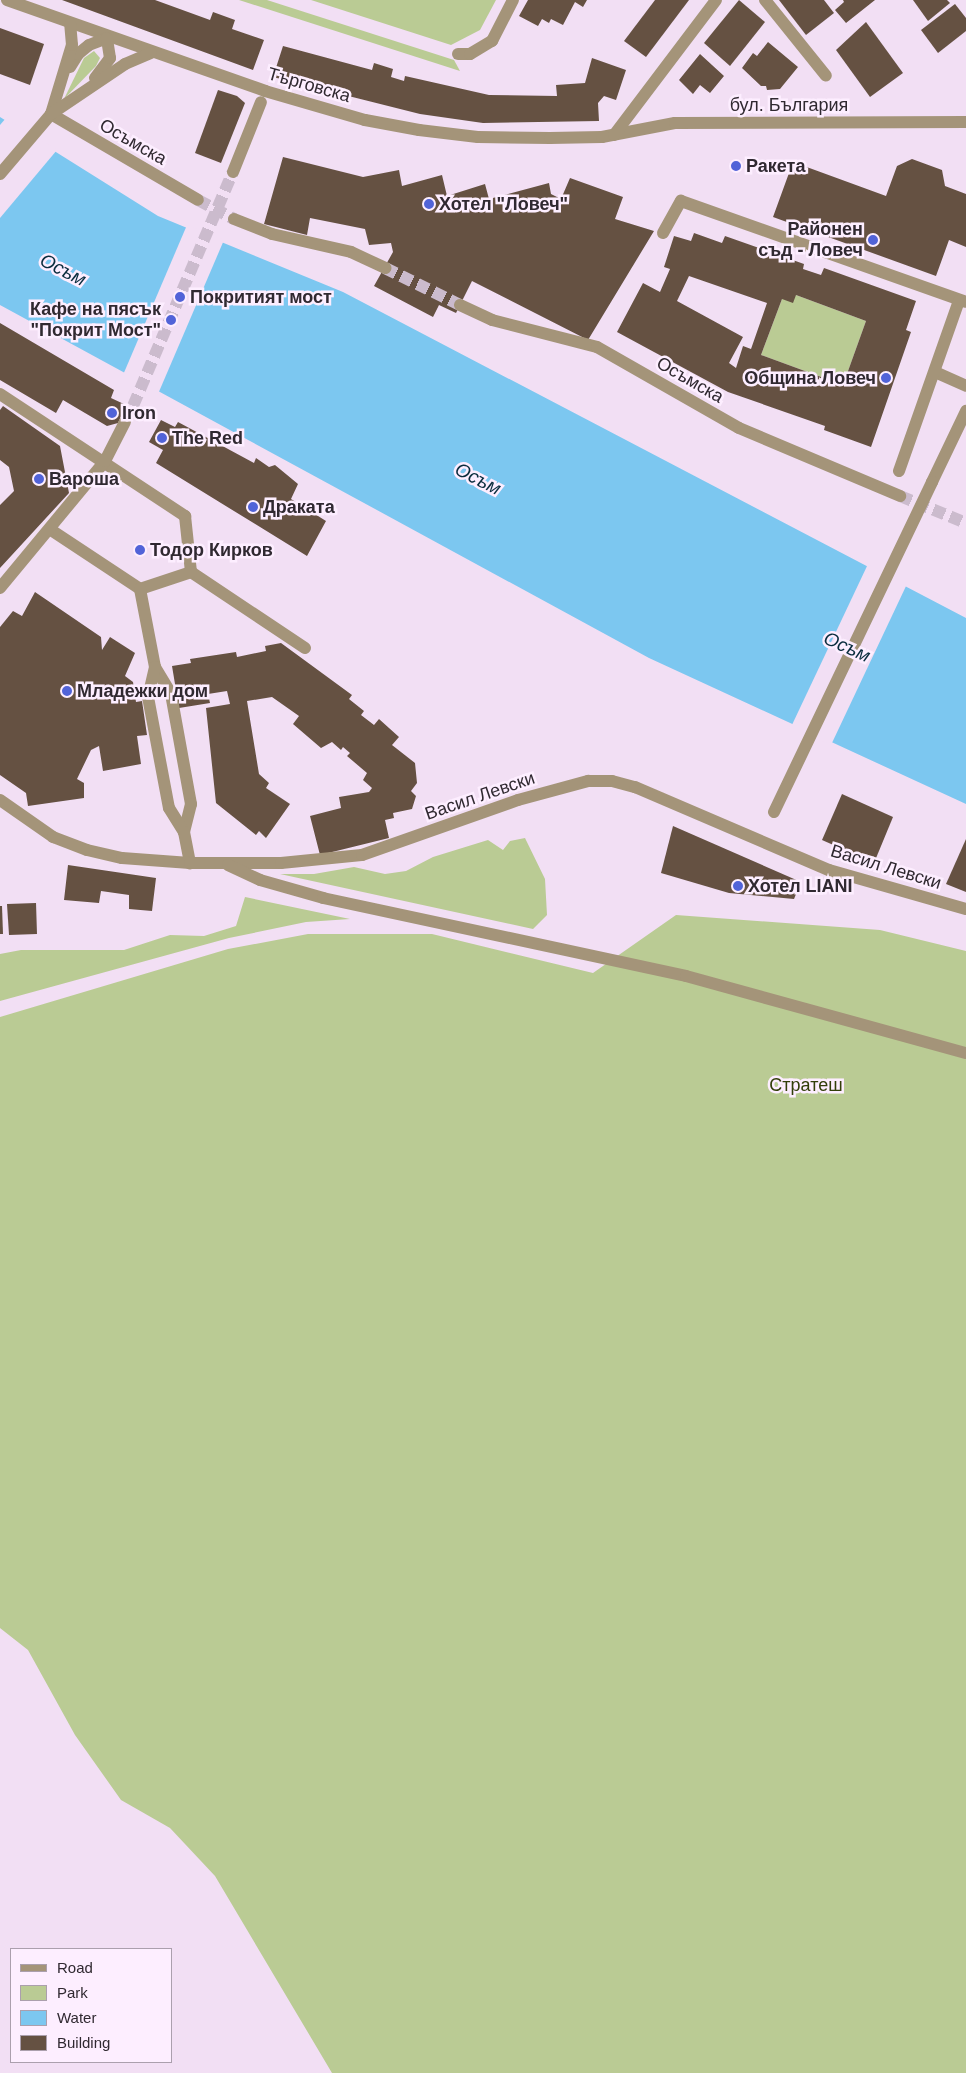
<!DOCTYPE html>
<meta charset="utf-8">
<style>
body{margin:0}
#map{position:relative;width:966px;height:2073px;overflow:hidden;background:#f2dff4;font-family:Helvetica,sans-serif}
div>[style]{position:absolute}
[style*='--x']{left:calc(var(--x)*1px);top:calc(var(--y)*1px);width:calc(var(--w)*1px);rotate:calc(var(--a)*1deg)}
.green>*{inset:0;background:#bacb94}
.water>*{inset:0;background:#7cc7f0}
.pier>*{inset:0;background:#f2dff4}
.building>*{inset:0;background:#655142}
.minor-tunnel>*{height:12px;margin-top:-6px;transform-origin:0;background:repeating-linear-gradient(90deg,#cbbbcd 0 12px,transparent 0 18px)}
.minor>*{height:12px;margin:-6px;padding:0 6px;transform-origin:6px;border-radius:6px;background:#a49479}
.minor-bridge>*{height:12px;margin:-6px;padding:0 6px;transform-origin:6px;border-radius:6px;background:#a49479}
.dots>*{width:14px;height:14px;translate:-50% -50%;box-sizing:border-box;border:2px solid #fdeeff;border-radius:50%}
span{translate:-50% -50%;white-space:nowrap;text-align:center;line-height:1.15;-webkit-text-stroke:5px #fdeeff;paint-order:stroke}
.street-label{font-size:18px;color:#302931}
.poi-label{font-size:18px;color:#302931;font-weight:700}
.left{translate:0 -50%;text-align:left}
.right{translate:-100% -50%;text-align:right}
.park-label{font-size:18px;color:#323e09}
.water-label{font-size:19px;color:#0a2d3e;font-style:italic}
.legend{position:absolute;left:10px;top:1948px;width:162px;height:115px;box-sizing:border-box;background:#fdeeff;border:1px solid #ab9fad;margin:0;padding:6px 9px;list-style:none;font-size:15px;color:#302931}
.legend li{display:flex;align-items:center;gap:10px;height:25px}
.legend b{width:25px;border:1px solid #ab9fad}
</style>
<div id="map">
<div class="green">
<i style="clip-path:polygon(239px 0,267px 0,454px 60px,460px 71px)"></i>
<i style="clip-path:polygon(311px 0,496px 0,480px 30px,451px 45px)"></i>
<i style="clip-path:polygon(94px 51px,100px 58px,96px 66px,64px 99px,84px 58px)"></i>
<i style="clip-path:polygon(796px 295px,866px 321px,843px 385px,761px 355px,782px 299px)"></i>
<i style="clip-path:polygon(525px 838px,545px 879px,547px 915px,533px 929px,280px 874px,314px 874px,354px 867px,385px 874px,406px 871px,433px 857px,488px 840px,503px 850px,510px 841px)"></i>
<i style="clip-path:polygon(245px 897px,350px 919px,306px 922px,229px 938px,0 1001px,0 954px,21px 950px,124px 950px,170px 935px,204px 936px,236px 926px)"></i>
<i style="clip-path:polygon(676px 915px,880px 930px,966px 951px,966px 2073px,332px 2073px,215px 1876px,170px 1828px,121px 1800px,75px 1735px,28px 1650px,0 1628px,0 1017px,228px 949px,308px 934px,432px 934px,593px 973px)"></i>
</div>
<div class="water">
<i style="clip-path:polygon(0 117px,158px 216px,343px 292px,966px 618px,966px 804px,649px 658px,0 305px)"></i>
</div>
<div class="pier">
<i style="clip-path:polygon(6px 118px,57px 150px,0 218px,0 125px)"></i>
<i style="clip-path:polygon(187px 225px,224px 240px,158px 394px,123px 375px)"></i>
<i style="clip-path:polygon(868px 564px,907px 584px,831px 745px,791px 727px)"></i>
</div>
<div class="building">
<i style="clip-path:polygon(62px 0,155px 0,210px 20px,213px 12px,235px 20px,232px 29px,264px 40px,253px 70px)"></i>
<i style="clip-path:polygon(528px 0,587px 0,583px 7px,575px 2px,563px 25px,551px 19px,549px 23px,542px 19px,538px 26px,519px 16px)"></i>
<i style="clip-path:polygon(655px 0,689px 0,646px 57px,624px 41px)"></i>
<i style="clip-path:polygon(739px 0,765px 22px,730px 66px,704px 43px)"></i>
<i style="clip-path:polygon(779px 0,824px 0,834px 13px,806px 35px)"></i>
<i style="clip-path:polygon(843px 0,875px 0,846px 23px,835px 10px,844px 2px)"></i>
<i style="clip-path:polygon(913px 0,947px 0,950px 3px,928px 21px)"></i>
<i style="clip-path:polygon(955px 4px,966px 18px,966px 31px,938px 53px,921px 30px)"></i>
<i style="clip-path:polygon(866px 22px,903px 73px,870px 97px,836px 50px)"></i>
<i style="clip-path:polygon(0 28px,44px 44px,30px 85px,0 74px)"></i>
<i style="clip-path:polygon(768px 42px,798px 67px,780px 89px,767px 90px,766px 86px,761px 86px,742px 68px,753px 53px,757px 56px)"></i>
<i style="clip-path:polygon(283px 46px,372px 70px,374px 63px,393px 69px,391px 77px,404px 81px,405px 76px,489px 95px,557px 96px,556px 85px,585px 83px,592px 58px,626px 70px,616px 100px,604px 96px,598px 103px,599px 121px,483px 123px,420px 114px,273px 77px)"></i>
<i style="clip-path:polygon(700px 54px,724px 76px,710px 93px,700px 85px,693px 94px,679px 80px)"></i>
<i style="clip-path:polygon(218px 90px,237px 96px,245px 103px,221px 163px,195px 153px)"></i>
<i style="clip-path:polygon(283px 157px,363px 177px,399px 170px,402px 186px,442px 175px,447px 196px,485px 184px,489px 199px,549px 183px,551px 194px,561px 199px,570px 178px,623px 197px,615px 219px,654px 231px,588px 340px,472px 281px,456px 313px,439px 305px,433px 317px,374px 286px,393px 252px,391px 243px,369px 245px,365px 229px,310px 218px,307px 235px,264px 224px)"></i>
<i style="clip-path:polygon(912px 159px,942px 170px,945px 186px,966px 194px,966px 247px,949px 240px,936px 276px,773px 217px,793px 162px,886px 196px,897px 166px)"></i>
<i style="clip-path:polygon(evenodd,694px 233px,722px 243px,725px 236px,804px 264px,803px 269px,821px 275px,824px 268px,916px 301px,906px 330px,911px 332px,871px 447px,824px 430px,825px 426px,728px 392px,617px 332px,643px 283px,660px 292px,670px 269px,664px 267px,674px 236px,691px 241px,694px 233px,689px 276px,767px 303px,751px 349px,743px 346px,736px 368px,729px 363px,743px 337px,677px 301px,689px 276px,694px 233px,796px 295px,866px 321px,843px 385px,761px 355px,782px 299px,793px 303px,796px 295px)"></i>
<i style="clip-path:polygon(0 323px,114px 390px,111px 398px,126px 405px,118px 423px,107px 426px,63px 400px,56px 413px,0 380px)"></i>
<i style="clip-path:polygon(3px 406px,60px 446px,69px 493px,0 568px,0 505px,14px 491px,9px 467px,0 460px,0 410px)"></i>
<i style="clip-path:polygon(161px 420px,175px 427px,178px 422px,254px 463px,256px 458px,269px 467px,275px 465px,298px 484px,291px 499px,326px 521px,307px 556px,156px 463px,163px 450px,149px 442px)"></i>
<i style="clip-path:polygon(35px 592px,101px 637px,102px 650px,110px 637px,135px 653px,125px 676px,133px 682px,136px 702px,142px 701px,147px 735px,137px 736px,141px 764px,103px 771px,99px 746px,91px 750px,77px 779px,84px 783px,84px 798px,28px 806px,26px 793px,0 775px,0 627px,13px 611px,22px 616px)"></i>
<i style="clip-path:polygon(281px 643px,352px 695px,349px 699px,364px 711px,361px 715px,374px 725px,379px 719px,399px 737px,392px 745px,415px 763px,417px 783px,411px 791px,416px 796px,412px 809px,393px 813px,394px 818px,385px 820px,389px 838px,320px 855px,310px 816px,341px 808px,339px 797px,369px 792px,372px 788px,363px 780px,367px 773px,347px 756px,350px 753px,343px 747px,341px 750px,332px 742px,321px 748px,293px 724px,299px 716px,272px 697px,247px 701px,259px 774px,269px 783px,266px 788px,290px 804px,266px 838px,259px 831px,256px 835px,216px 803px,206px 708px,230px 704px,227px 691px,208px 694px,210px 703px,179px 708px,172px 666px,191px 663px,190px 659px,236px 652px,237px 657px,266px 651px,265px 646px)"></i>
<i style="clip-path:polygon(842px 794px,893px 817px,874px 863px,822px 840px)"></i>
<i style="clip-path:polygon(673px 826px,801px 882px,794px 899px,729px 893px,661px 873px)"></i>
<i style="clip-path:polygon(966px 839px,966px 892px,946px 884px)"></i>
<i style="clip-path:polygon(68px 865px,156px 878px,152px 911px,129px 909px,129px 895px,101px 891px,99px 903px,64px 900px)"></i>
<i style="clip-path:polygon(36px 903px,37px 934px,9px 935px,7px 904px)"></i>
<i style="clip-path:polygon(0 906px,2px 906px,3px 934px,0 934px)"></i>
</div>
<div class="minor-tunnel">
<i style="--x:198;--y:200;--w:41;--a:27.8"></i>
<i style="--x:385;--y:268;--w:84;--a:26.3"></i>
<i style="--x:133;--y:406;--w:254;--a:-66.9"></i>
<i style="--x:900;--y:496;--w:71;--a:22.2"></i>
</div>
<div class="minor">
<i style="--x:7;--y:0;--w:274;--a:19.4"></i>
<i style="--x:265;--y:91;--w:104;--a:16.2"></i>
<i style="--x:365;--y:120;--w:55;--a:10.5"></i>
<i style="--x:419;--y:130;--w:59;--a:6.8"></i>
<i style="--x:478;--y:137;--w:72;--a:0.8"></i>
<i style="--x:550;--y:138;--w:52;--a:-1.1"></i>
<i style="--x:602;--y:137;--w:74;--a:-10.9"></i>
<i style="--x:675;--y:123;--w:291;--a:-0.2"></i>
<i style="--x:765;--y:0;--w:97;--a:51.2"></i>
<i style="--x:458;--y:54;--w:12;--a:0"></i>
<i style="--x:470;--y:54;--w:26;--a:-31"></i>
<i style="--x:492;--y:41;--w:46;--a:-62.9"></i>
<i style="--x:70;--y:67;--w:15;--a:-58"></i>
<i style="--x:78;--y:54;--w:14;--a:-39"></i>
<i style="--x:89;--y:45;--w:19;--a:-21"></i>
<i style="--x:95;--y:78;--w:25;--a:-53"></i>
<i style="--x:110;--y:58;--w:20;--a:-99"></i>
<i style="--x:51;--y:114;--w:170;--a:30.3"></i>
<i style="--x:51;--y:114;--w:72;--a:-73.1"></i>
<i style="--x:72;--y:45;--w:21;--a:-95"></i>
<i style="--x:614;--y:135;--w:169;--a:-52.9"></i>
<i style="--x:233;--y:172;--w:75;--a:-68.2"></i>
<i style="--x:0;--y:174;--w:79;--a:-49.6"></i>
<i style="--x:51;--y:114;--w:89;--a:-34"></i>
<i style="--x:125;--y:64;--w:28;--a:-23"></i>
<i style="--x:234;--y:219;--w:41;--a:21.5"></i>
<i style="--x:272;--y:234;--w:81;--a:12.8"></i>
<i style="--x:351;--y:252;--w:38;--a:25"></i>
<i style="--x:663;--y:233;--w:37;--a:-61"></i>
<i style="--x:681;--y:201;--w:302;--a:19.5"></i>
<i style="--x:460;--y:305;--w:35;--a:25"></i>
<i style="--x:492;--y:320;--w:108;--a:14.4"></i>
<i style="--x:597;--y:347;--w:163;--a:29.7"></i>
<i style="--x:739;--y:428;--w:175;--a:22.9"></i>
<i style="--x:935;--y:372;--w:34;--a:24"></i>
<i style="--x:0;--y:394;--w:222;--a:33.4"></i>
<i style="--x:185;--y:516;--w:56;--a:83.9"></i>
<i style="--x:191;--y:572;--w:137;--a:33.7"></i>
<i style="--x:899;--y:471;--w:180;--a:-70.6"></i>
<i style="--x:932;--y:482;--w:79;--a:-64.4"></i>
<i style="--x:51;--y:530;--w:107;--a:33.5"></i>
<i style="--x:140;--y:589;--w:54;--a:-18.4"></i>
<i style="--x:0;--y:588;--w:165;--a:-50.4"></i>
<i style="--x:105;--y:461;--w:44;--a:-62.9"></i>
<i style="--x:140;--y:589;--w:79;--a:79.1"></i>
<i style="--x:155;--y:667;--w:31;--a:59"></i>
<i style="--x:171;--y:694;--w:112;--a:79.7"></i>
<i style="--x:191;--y:804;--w:29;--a:104"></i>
<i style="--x:155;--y:667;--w:31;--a:103"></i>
<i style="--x:148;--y:697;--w:113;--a:79.3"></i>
<i style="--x:169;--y:808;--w:28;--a:58"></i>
<i style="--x:184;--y:832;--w:32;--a:79"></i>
<i style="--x:0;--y:800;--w:65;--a:34.9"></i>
<i style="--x:53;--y:837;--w:36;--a:21"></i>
<i style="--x:87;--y:850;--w:36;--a:13"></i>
<i style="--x:122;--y:858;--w:68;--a:4.2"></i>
<i style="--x:190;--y:863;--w:91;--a:0"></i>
<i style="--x:281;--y:863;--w:81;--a:-5.6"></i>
<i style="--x:362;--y:855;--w:165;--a:-19.4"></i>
<i style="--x:518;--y:800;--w:73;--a:-15.2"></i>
<i style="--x:588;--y:781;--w:24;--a:0"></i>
<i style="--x:612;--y:781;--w:24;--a:15"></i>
<i style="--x:635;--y:787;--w:211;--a:23.2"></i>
<i style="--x:829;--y:870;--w:142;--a:15.9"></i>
<i style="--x:228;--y:865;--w:35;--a:25"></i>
<i style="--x:260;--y:880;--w:66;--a:15.9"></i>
<i style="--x:323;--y:898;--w:371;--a:12.1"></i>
<i style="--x:686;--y:976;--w:290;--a:15.4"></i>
</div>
<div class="minor-bridge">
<i style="--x:774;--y:812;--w:366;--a:-64.4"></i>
</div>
<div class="dots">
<i style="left:736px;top:166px;background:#5163d8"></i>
<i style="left:429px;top:204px;background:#5163d8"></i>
<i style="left:873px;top:240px;background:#5163d8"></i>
<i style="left:180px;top:297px;background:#5163d8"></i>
<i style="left:171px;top:320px;background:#5163d8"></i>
<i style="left:886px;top:378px;background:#5163d8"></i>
<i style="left:112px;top:413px;background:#5163d8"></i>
<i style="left:162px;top:438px;background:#5163d8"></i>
<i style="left:39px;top:479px;background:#5163d8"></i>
<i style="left:253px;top:507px;background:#5163d8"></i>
<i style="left:140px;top:550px;background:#5163d8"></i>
<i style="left:67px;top:691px;background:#5163d8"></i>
<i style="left:738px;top:886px;background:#5163d8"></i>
</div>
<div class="street-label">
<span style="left:309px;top:85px;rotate:16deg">Търговска</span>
<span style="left:789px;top:105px">бул. България</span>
<span style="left:133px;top:142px;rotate:30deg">Осъмска</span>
<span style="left:690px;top:380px;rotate:30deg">Осъмска</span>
<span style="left:480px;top:796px;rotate:-19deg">Васил Левски</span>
<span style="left:886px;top:867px;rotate:17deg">Васил Левски</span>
</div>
<div class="poi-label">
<span class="left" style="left:746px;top:166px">Ракета</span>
<span class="left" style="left:439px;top:204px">Хотел "Ловеч"</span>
<span class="right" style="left:863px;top:240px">Районен<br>съд - Ловеч</span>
<span class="left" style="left:190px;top:297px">Покритият мост</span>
<span class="right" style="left:161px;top:320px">Кафе на пясък<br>"Покрит Мост"</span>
<span class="right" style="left:876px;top:378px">Община Ловеч</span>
<span class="left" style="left:122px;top:413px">Iron</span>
<span class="left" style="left:172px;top:438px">The Red</span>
<span class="left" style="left:49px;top:479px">Вароша</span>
<span class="left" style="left:263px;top:507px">Драката</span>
<span class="left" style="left:150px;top:550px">Тодор Кирков</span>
<span class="left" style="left:77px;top:691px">Младежки дом</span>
<span class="left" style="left:748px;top:886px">Хотел LIANI</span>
</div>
<div class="park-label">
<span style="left:806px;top:1085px">Стратеш</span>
</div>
<div class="water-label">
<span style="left:63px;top:270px;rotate:27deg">Осъм</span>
<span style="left:478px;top:479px;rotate:27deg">Осъм</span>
<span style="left:847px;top:647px;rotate:24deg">Осъм</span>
</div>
<ul class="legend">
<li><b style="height:6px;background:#a49479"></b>Road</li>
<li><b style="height:14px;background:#bacb94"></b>Park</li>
<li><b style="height:14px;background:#7cc7f0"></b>Water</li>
<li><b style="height:14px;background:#655142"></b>Building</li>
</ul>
</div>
